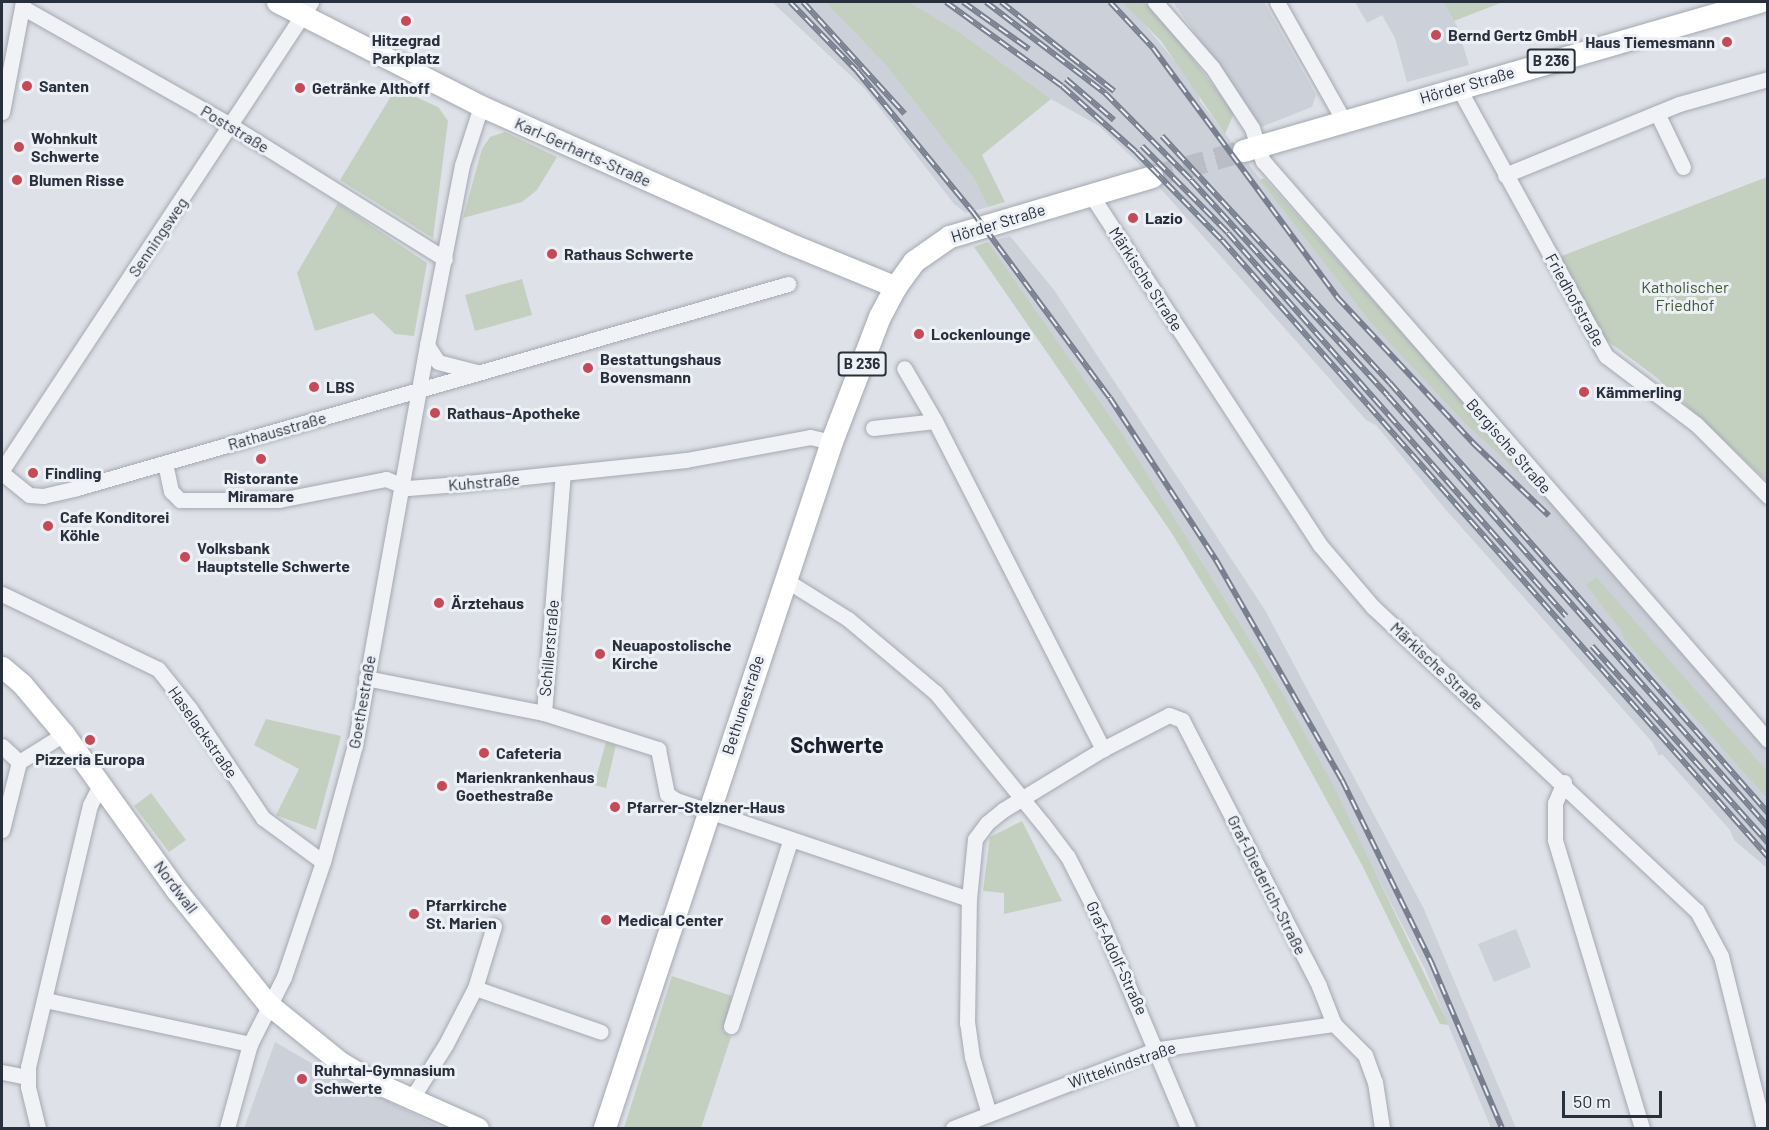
<!DOCTYPE html>
<meta charset="utf-8">
<style>
body{margin:0}
#map{position:relative;width:1769px;height:1130px;overflow:hidden;background:#dee1e7;font-family:Barlow,sans-serif}
div>[style]{position:absolute}
[style*='--x']{left:calc(var(--x)*1px);top:calc(var(--y)*1px);width:calc(var(--w)*1px);rotate:calc(var(--a)*1deg)}
.built>*{inset:0;background:#ccd0d9}
.green>*{inset:0;background:#c3d0c0}
.primary-tunnel>*{height:22px;margin-top:-11px;transform-origin:0;background:repeating-linear-gradient(90deg,#babdc5 0 22px,transparent 0 33px)}
.roads{filter:drop-shadow(0 0 2px #a4a8b1) drop-shadow(0 0 2px #a4a8b1)}
.minor>*{height:15px;margin:-7.5px;padding:0 7.5px;transform-origin:7.5px;border-radius:7.5px;background:#f0f2f5}
.secondary>*{height:21px;margin:-10.5px;padding:0 10.5px;transform-origin:10.5px;border-radius:10.5px;background:#fff}
.primary>*{height:22px;margin:-11px;padding:0 11px;transform-origin:11px;border-radius:11px;background:#fff}
.rail>*{height:6px;margin-top:-3px;transform-origin:0;background:repeating-linear-gradient(90deg,#edf0f5 0 11px,#78808f 0 22px);box-sizing:border-box;border-block:2px solid #78808f}
.dots>*{width:16px;height:16px;translate:-50% -50%;box-sizing:border-box;border:3px solid #edf0f5;border-radius:50%}
span{translate:-50% -50%;white-space:nowrap;text-align:center;line-height:1.15;-webkit-text-stroke:6px #edf0f5;paint-order:stroke}
.shield-label span{padding:2px 4px;background:#edf0f5;border:2px solid;border-radius:4px;-webkit-text-stroke-width:0}
.shield-label{font-size:15px;color:#282f3d;font-weight:700}
.poi-label{font-size:16px;color:#282f3d;font-weight:700}
.left{translate:0 -50%;text-align:left}
.right{translate:-100% -50%;text-align:right}
.street-label{font-size:16px;color:#282f3d}
.park-label{font-size:16px;color:#3b5836}
.district-label{font-size:22px;color:#1a202d;font-weight:700}
.frame{position:absolute;inset:0;border:3px solid #282f3d;pointer-events:none}
.scale{position:absolute;left:1562px;top:1091px;width:100px;height:27px;box-sizing:border-box;border:3px solid #282f3d;border-top:0;padding-left:8px;font-size:18px;line-height:21px;white-space:nowrap;color:#282f3d;-webkit-text-stroke:4px #edf0f5;paint-order:stroke}
</style>
<div id="map">
<div class="built">
<i style="clip-path:polygon(772px 2px,825px 2px,885px 64px,975px 180px,988px 207px,966px 213px,954px 204px,865px 89px)"></i>
<i style="clip-path:polygon(909px 2px,1122px 2px,1134px 12px,1198px 89px,1200px 101px,1371px 323px,1550px 501px,1767px 749px,1767px 868px,1734px 840px,1730px 830px,1662px 754px,1659px 756px,1652px 742px,1446px 510px,1376px 425px,1366px 420px,1137px 162px,1099px 126px,1051px 99px,961px 33px)"></i>
<i style="clip-path:polygon(1173px 2px,1264px 2px,1316px 95px,1312px 107px,1261px 127px)"></i>
<i style="clip-path:polygon(1355px 2px,1443px 2px,1457px 26px,1469px 65px,1407px 82px,1395px 38px,1382px 15px,1367px 23px)"></i>
<i style="clip-path:polygon(1010px 236px,1054px 290px,1265px 610px,1424px 909px,1516px 1128px,1491px 1128px,1425px 969px,1282px 692px,1124px 436px,988px 242px)"></i>
<i style="clip-path:polygon(1516px 929px,1531px 967px,1494px 982px,1478px 944px)"></i>
<i style="clip-path:polygon(275px 1042px,320px 1068px,442px 1128px,244px 1128px)"></i>
</div>
<div class="green">
<i style="clip-path:polygon(825px 2px,909px 2px,961px 33px,1051px 99px,982px 155px,1005px 202px,988px 207px,975px 180px,885px 64px)"></i>
<i style="clip-path:polygon(1122px 2px,1144px 2px,1163px 20px,1234px 113px,1225px 134px,1161px 41px)"></i>
<i style="clip-path:polygon(1443px 2px,1503px 2px,1454px 21px)"></i>
<i style="clip-path:polygon(396px 88px,438px 107px,448px 121px,433px 238px,340px 180px)"></i>
<i style="clip-path:polygon(505px 132px,557px 157px,537px 190px,522px 202px,463px 218px,482px 149px,490px 137px)"></i>
<i style="clip-path:polygon(1767px 177px,1767px 481px,1656px 377px,1605px 339px,1559px 257px)"></i>
<i style="clip-path:polygon(1264px 178px,1518px 463px,1550px 501px,1470px 428px,1371px 323px,1260px 180px)"></i>
<i style="clip-path:polygon(338px 203px,427px 263px,414px 336px,395px 334px,373px 313px,315px 331px,297px 273px)"></i>
<i style="clip-path:polygon(988px 242px,1124px 436px,1282px 692px,1333px 785px,1449px 1025px,1440px 1024px,1362px 865px,1256px 671px,1171px 532px,974px 247px)"></i>
<i style="clip-path:polygon(522px 279px,532px 315px,475px 331px,465px 295px)"></i>
<i style="clip-path:polygon(1596px 577px,1767px 771px,1767px 798px,1624px 639px,1621px 630px,1586px 585px)"></i>
<i style="clip-path:polygon(266px 719px,341px 736px,316px 830px,276px 815px,299px 769px,254px 745px)"></i>
<i style="clip-path:polygon(606px 742px,616px 745px,606px 788px,594px 785px)"></i>
<i style="clip-path:polygon(151px 793px,186px 840px,169px 852px,134px 806px)"></i>
<i style="clip-path:polygon(1022px 821px,1062px 901px,1004px 914px,1004px 893px,983px 891px,990px 837px)"></i>
<i style="clip-path:polygon(672px 976px,732px 996px,723px 1031px,731px 1037px,701px 1128px,624px 1128px)"></i>
</div>
<div class="primary-tunnel">
<i style="--x:1152;--y:177;--w:96;--a:-15.8"></i>
</div>
<div class="roads">
<div class="minor">
<i style="--x:1155;--y:2;--w:86;--a:48.8"></i>
<i style="--x:1212;--y:67;--w:73;--a:56.7"></i>
<i style="--x:1252;--y:128;--w:35;--a:72"></i>
<i style="--x:1263;--y:161;--w:768;--a:48.91"></i>
<i style="--x:1277;--y:2;--w:137;--a:60.6"></i>
<i style="--x:22;--y:7;--w:241;--a:29.5"></i>
<i style="--x:232;--y:126;--w:251;--a:32"></i>
<i style="--x:1458;--y:87;--w:307;--a:61.2"></i>
<i style="--x:1606;--y:356;--w:113;--a:37.1"></i>
<i style="--x:1696;--y:424;--w:102;--a:45"></i>
<i style="--x:2;--y:112;--w:112;--a:-79.2"></i>
<i style="--x:1657;--y:113;--w:60;--a:64.3"></i>
<i style="--x:1505;--y:175;--w:188;--a:-22.2"></i>
<i style="--x:1679;--y:104;--w:92;--a:-15.7"></i>
<i style="--x:1091;--y:195;--w:418;--a:56.8"></i>
<i style="--x:1320;--y:545;--w:82;--a:49.5"></i>
<i style="--x:1373;--y:607;--w:444;--a:43.2"></i>
<i style="--x:1697;--y:911;--w:51;--a:61.9"></i>
<i style="--x:1721;--y:956;--w:177;--a:76"></i>
<i style="--x:427;--y:345;--w:20;--a:57"></i>
<i style="--x:438;--y:362;--w:40;--a:14.4"></i>
<i style="--x:935;--y:421;--w:369;--a:62.9"></i>
<i style="--x:873;--y:428;--w:62;--a:-6.4"></i>
<i style="--x:935;--y:421;--w:61;--a:-120.3"></i>
<i style="--x:165;--y:463;--w:29;--a:78"></i>
<i style="--x:171;--y:491;--w:13;--a:45"></i>
<i style="--x:180;--y:500;--w:99;--a:0"></i>
<i style="--x:279;--y:500;--w:109;--a:-11.1"></i>
<i style="--x:386;--y:479;--w:24;--a:22"></i>
<i style="--x:408;--y:488;--w:50;--a:-4.6"></i>
<i style="--x:458;--y:484;--w:229;--a:-6"></i>
<i style="--x:686;--y:460;--w:126;--a:-10.5"></i>
<i style="--x:810;--y:437;--w:23;--a:13"></i>
<i style="--x:2;--y:470;--w:561;--a:-56.56"></i>
<i style="--x:2;--y:473;--w:35;--a:39"></i>
<i style="--x:29;--y:495;--w:14;--a:4"></i>
<i style="--x:43;--y:496;--w:35;--a:-13"></i>
<i style="--x:77;--y:488;--w:740;--a:-16.01"></i>
<i style="--x:784;--y:579;--w:75;--a:32"></i>
<i style="--x:848;--y:619;--w:115;--a:40.1"></i>
<i style="--x:936;--y:693;--w:169;--a:50.8"></i>
<i style="--x:1043;--y:824;--w:41;--a:52.9"></i>
<i style="--x:1068;--y:857;--w:75;--a:63.1"></i>
<i style="--x:1102;--y:924;--w:221;--a:67.1"></i>
<i style="--x:2;--y:594;--w:173;--a:25.7"></i>
<i style="--x:158;--y:669;--w:51;--a:51.3"></i>
<i style="--x:190;--y:709;--w:131;--a:56.2"></i>
<i style="--x:263;--y:818;--w:74;--a:36.3"></i>
<i style="--x:366;--y:678;--w:181;--a:11.1"></i>
<i style="--x:544;--y:713;--w:240;--a:-85.5"></i>
<i style="--x:544;--y:713;--w:120;--a:17.5"></i>
<i style="--x:658;--y:749;--w:46;--a:78.7"></i>
<i style="--x:667;--y:794;--w:11;--a:34"></i>
<i style="--x:676;--y:800;--w:309;--a:18.7"></i>
<i style="--x:2;--y:746;--w:23;--a:43"></i>
<i style="--x:1564;--y:782;--w:23;--a:113"></i>
<i style="--x:1555;--y:803;--w:37;--a:90"></i>
<i style="--x:1555;--y:840;--w:301;--a:73.2"></i>
<i style="--x:2;--y:830;--w:70;--a:-76"></i>
<i style="--x:19;--y:762;--w:53;--a:-31.9"></i>
<i style="--x:494;--y:926;--w:65;--a:107"></i>
<i style="--x:475;--y:988;--w:133;--a:19.2"></i>
<i style="--x:45;--y:1000;--w:210;--a:12.1"></i>
<i style="--x:731;--y:1026;--w:194;--a:-72.3"></i>
<i style="--x:2;--y:1072;--w:25;--a:11"></i>
<i style="--x:410;--y:1101;--w:67;--a:-57.7"></i>
<i style="--x:446;--y:1044;--w:63;--a:-62.6"></i>
<i style="--x:989;--y:1114;--w:59;--a:-106.6"></i>
<i style="--x:972;--y:1057;--w:34;--a:-98"></i>
<i style="--x:967;--y:1023;--w:124;--a:-89.1"></i>
<i style="--x:969;--y:899;--w:60;--a:-84.3"></i>
<i style="--x:975;--y:839;--w:20;--a:-53"></i>
<i style="--x:987;--y:823;--w:21;--a:-39"></i>
<i style="--x:1003;--y:810;--w:117;--a:-31.4"></i>
<i style="--x:1103;--y:749;--w:74;--a:-27.3"></i>
<i style="--x:1169;--y:715;--w:14;--a:21"></i>
<i style="--x:1182;--y:720;--w:299;--a:62.7"></i>
<i style="--x:1319;--y:986;--w:41;--a:68.5"></i>
<i style="--x:1334;--y:1024;--w:44;--a:45"></i>
<i style="--x:1365;--y:1055;--w:29;--a:70"></i>
<i style="--x:1375;--y:1082;--w:47;--a:81.3"></i>
<i style="--x:38;--y:1128;--w:42;--a:-103.7"></i>
<i style="--x:28;--y:1087;--w:20;--a:-90"></i>
<i style="--x:28;--y:1067;--w:269;--a:-76.7"></i>
<i style="--x:90;--y:805;--w:25;--a:-63"></i>
<i style="--x:227;--y:1128;--w:87;--a:-74.7"></i>
<i style="--x:250;--y:1044;--w:75;--a:-63.1"></i>
<i style="--x:284;--y:977;--w:121;--a:-71.3"></i>
<i style="--x:323;--y:862;--w:121;--a:-74.7"></i>
<i style="--x:355;--y:745;--w:406;--a:-79.8"></i>
<i style="--x:427;--y:345;--w:183;--a:-79"></i>
<i style="--x:462;--y:165;--w:62;--a:-72.1"></i>
<i style="--x:953;--y:1128;--w:220;--a:-21.1"></i>
<i style="--x:1158;--y:1049;--w:178;--a:-8.1"></i>
</div>
<div class="secondary">
<i style="--x:277;--y:2;--w:229;--a:27"></i>
<i style="--x:481;--y:106;--w:334;--a:24"></i>
<i style="--x:786;--y:242;--w:119;--a:22.2"></i>
<i style="--x:2;--y:667;--w:26;--a:40"></i>
<i style="--x:22;--y:684;--w:65;--a:50"></i>
<i style="--x:64;--y:734;--w:193;--a:54.3"></i>
<i style="--x:177;--y:891;--w:145;--a:51.2"></i>
<i style="--x:268;--y:1004;--w:92;--a:38.9"></i>
<i style="--x:340;--y:1062;--w:35;--a:31"></i>
<i style="--x:370;--y:1080;--w:118;--a:24"></i>
</div>
<div class="primary">
<i style="--x:1244;--y:151;--w:537;--a:-16.11"></i>
<i style="--x:605;--y:1128;--w:723;--a:-71.69"></i>
<i style="--x:832;--y:442;--w:134;--a:-69"></i>
<i style="--x:880;--y:317;--w:34;--a:-62"></i>
<i style="--x:896;--y:287;--w:31;--a:-54"></i>
<i style="--x:914;--y:262;--w:44;--a:-34.8"></i>
<i style="--x:950;--y:237;--w:211;--a:-16.5"></i>
</div>
</div>
<div class="rail">
<i style="--x:790;--y:2;--w:96;--a:45.8"></i>
<i style="--x:857;--y:71;--w:181;--a:50.6"></i>
<i style="--x:972;--y:211;--w:232;--a:53.6"></i>
<i style="--x:1110;--y:398;--w:194;--a:56.8"></i>
<i style="--x:1216;--y:560;--w:254;--a:60.2"></i>
<i style="--x:1342;--y:780;--w:205;--a:63.9"></i>
<i style="--x:1432;--y:964;--w:178;--a:66.9"></i>
<i style="--x:803;--y:2;--w:151;--a:47.7"></i>
<i style="--x:946;--y:2;--w:143;--a:35.9"></i>
<i style="--x:1062;--y:86;--w:99;--a:41.7"></i>
<i style="--x:1136;--y:152;--w:123;--a:45.7"></i>
<i style="--x:1222;--y:240;--w:824;--a:48.49"></i>
<i style="--x:963;--y:2;--w:81;--a:35.5"></i>
<i style="--x:986;--y:2;--w:150;--a:37.4"></i>
<i style="--x:1105;--y:93;--w:122;--a:45.3"></i>
<i style="--x:1191;--y:180;--w:292;--a:47.6"></i>
<i style="--x:1388;--y:396;--w:575;--a:48.6"></i>
<i style="--x:1001;--y:2;--w:144;--a:38.2"></i>
<i style="--x:1110;--y:2;--w:63;--a:46.9"></i>
<i style="--x:1153;--y:48;--w:310;--a:53.5"></i>
<i style="--x:1337;--y:297;--w:200;--a:47"></i>
<i style="--x:1473;--y:443;--w:105;--a:43.8"></i>
<i style="--x:1066;--y:79;--w:63;--a:40.5"></i>
<i style="--x:1162;--y:136;--w:336;--a:47.3"></i>
<i style="--x:1390;--y:383;--w:573;--a:48.68"></i>
<i style="--x:1142;--y:146;--w:122;--a:45.3"></i>
<i style="--x:1228;--y:233;--w:511;--a:48.57"></i>
<i style="--x:1592;--y:646;--w:264;--a:48.2"></i>
</div>
<div class="dots">
<i style="left:406px;top:21px;background:#c64957"></i>
<i style="left:1436px;top:35px;background:#c64957"></i>
<i style="left:1727px;top:42px;background:#c64957"></i>
<i style="left:27px;top:86px;background:#c64957"></i>
<i style="left:300px;top:88px;background:#c64957"></i>
<i style="left:19px;top:147px;background:#c64957"></i>
<i style="left:17px;top:180px;background:#c64957"></i>
<i style="left:1133px;top:218px;background:#c64957"></i>
<i style="left:552px;top:254px;background:#c64957"></i>
<i style="left:919px;top:334px;background:#c64957"></i>
<i style="left:588px;top:368px;background:#c64957"></i>
<i style="left:314px;top:387px;background:#c64957"></i>
<i style="left:1584px;top:392px;background:#c64957"></i>
<i style="left:435px;top:413px;background:#c64957"></i>
<i style="left:261px;top:459px;background:#c64957"></i>
<i style="left:33px;top:473px;background:#c64957"></i>
<i style="left:48px;top:526px;background:#c64957"></i>
<i style="left:185px;top:557px;background:#c64957"></i>
<i style="left:439px;top:603px;background:#c64957"></i>
<i style="left:600px;top:654px;background:#c64957"></i>
<i style="left:90px;top:740px;background:#c64957"></i>
<i style="left:484px;top:753px;background:#c64957"></i>
<i style="left:442px;top:786px;background:#c64957"></i>
<i style="left:615px;top:807px;background:#c64957"></i>
<i style="left:414px;top:914px;background:#c64957"></i>
<i style="left:606px;top:920px;background:#c64957"></i>
<i style="left:302px;top:1079px;background:#c64957"></i>
</div>
<div class="shield-label">
<span style="left:1551px;top:61px">B 236</span>
<span style="left:862px;top:364px">B 236</span>
</div>
<div class="poi-label">
<span class="left" style="left:1448px;top:35px">Bernd Gertz GmbH</span>
<span style="left:406px;top:49px">Hitzegrad<br>Parkplatz</span>
<span class="right" style="left:1715px;top:42px">Haus Tiemesmann</span>
<span class="left" style="left:39px;top:86px">Santen</span>
<span class="left" style="left:312px;top:88px">Getränke Althoff</span>
<span class="left" style="left:31px;top:147px">Wohnkult<br>Schwerte</span>
<span class="left" style="left:29px;top:180px">Blumen Risse</span>
<span class="left" style="left:1145px;top:218px">Lazio</span>
<span class="left" style="left:564px;top:254px">Rathaus Schwerte</span>
<span class="left" style="left:931px;top:334px">Lockenlounge</span>
<span class="left" style="left:600px;top:368px">Bestattungshaus<br>Bovensmann</span>
<span class="left" style="left:326px;top:387px">LBS</span>
<span class="left" style="left:1596px;top:392px">Kämmerling</span>
<span class="left" style="left:447px;top:413px">Rathaus-Apotheke</span>
<span class="left" style="left:45px;top:473px">Findling</span>
<span style="left:261px;top:487px">Ristorante<br>Miramare</span>
<span class="left" style="left:60px;top:526px">Cafe Konditorei<br>Köhle</span>
<span class="left" style="left:197px;top:557px">Volksbank<br>Hauptstelle Schwerte</span>
<span class="left" style="left:451px;top:603px">Ärztehaus</span>
<span class="left" style="left:612px;top:654px">Neuapostolische<br>Kirche</span>
<span class="left" style="left:496px;top:753px">Cafeteria</span>
<span style="left:90px;top:759px">Pizzeria Europa</span>
<span class="left" style="left:456px;top:786px">Marienkrankenhaus<br>Goethestraße</span>
<span class="left" style="left:627px;top:807px">Pfarrer-Stelzner-Haus</span>
<span class="left" style="left:426px;top:914px">Pfarrkirche<br>St. Marien</span>
<span class="left" style="left:618px;top:920px">Medical Center</span>
<span class="left" style="left:314px;top:1079px">Ruhrtal-Gymnasium<br>Schwerte</span>
</div>
<div class="street-label">
<span style="left:1467px;top:85px;rotate:-16deg">Hörder Straße</span>
<span style="left:235px;top:129px;rotate:31deg">Poststraße</span>
<span style="left:583px;top:152px;rotate:24deg">Karl-Gerharts-Straße</span>
<span style="left:998px;top:223px;rotate:-17deg">Hörder Straße</span>
<span style="left:158px;top:237px;rotate:-56deg">Senningsweg</span>
<span style="left:1146px;top:279px;rotate:57deg">Märkische Straße</span>
<span style="left:1575px;top:300px;rotate:61deg">Friedhofstraße</span>
<span style="left:277px;top:431px;rotate:-16deg">Rathausstraße</span>
<span style="left:1509px;top:446px;rotate:49deg">Bergische Straße</span>
<span style="left:484px;top:482px;rotate:-5deg">Kuhstraße</span>
<span style="left:549px;top:648px;rotate:-85deg">Schillerstraße</span>
<span style="left:1437px;top:666px;rotate:43deg">Märkische Straße</span>
<span style="left:362px;top:702px;rotate:-80deg">Goethestraße</span>
<span style="left:743px;top:705px;rotate:-72deg">Bethunestraße</span>
<span style="left:203px;top:732px;rotate:55deg">Haselackstraße</span>
<span style="left:1267px;top:885px;rotate:63deg">Graf-Diederich-Straße</span>
<span style="left:176px;top:887px;rotate:53deg">Nordwall</span>
<span style="left:1117px;top:958px;rotate:65deg">Graf-Adolf-Straße</span>
<span style="left:1122px;top:1065px;rotate:-19deg">Wittekindstraße</span>
</div>
<div class="park-label">
<span style="left:1685px;top:296px">Katholischer<br>Friedhof</span>
</div>
<div class="district-label">
<span style="left:837px;top:745px">Schwerte</span>
</div>
<div class="frame"></div>
<div class="scale">50 m</div>
</div>
